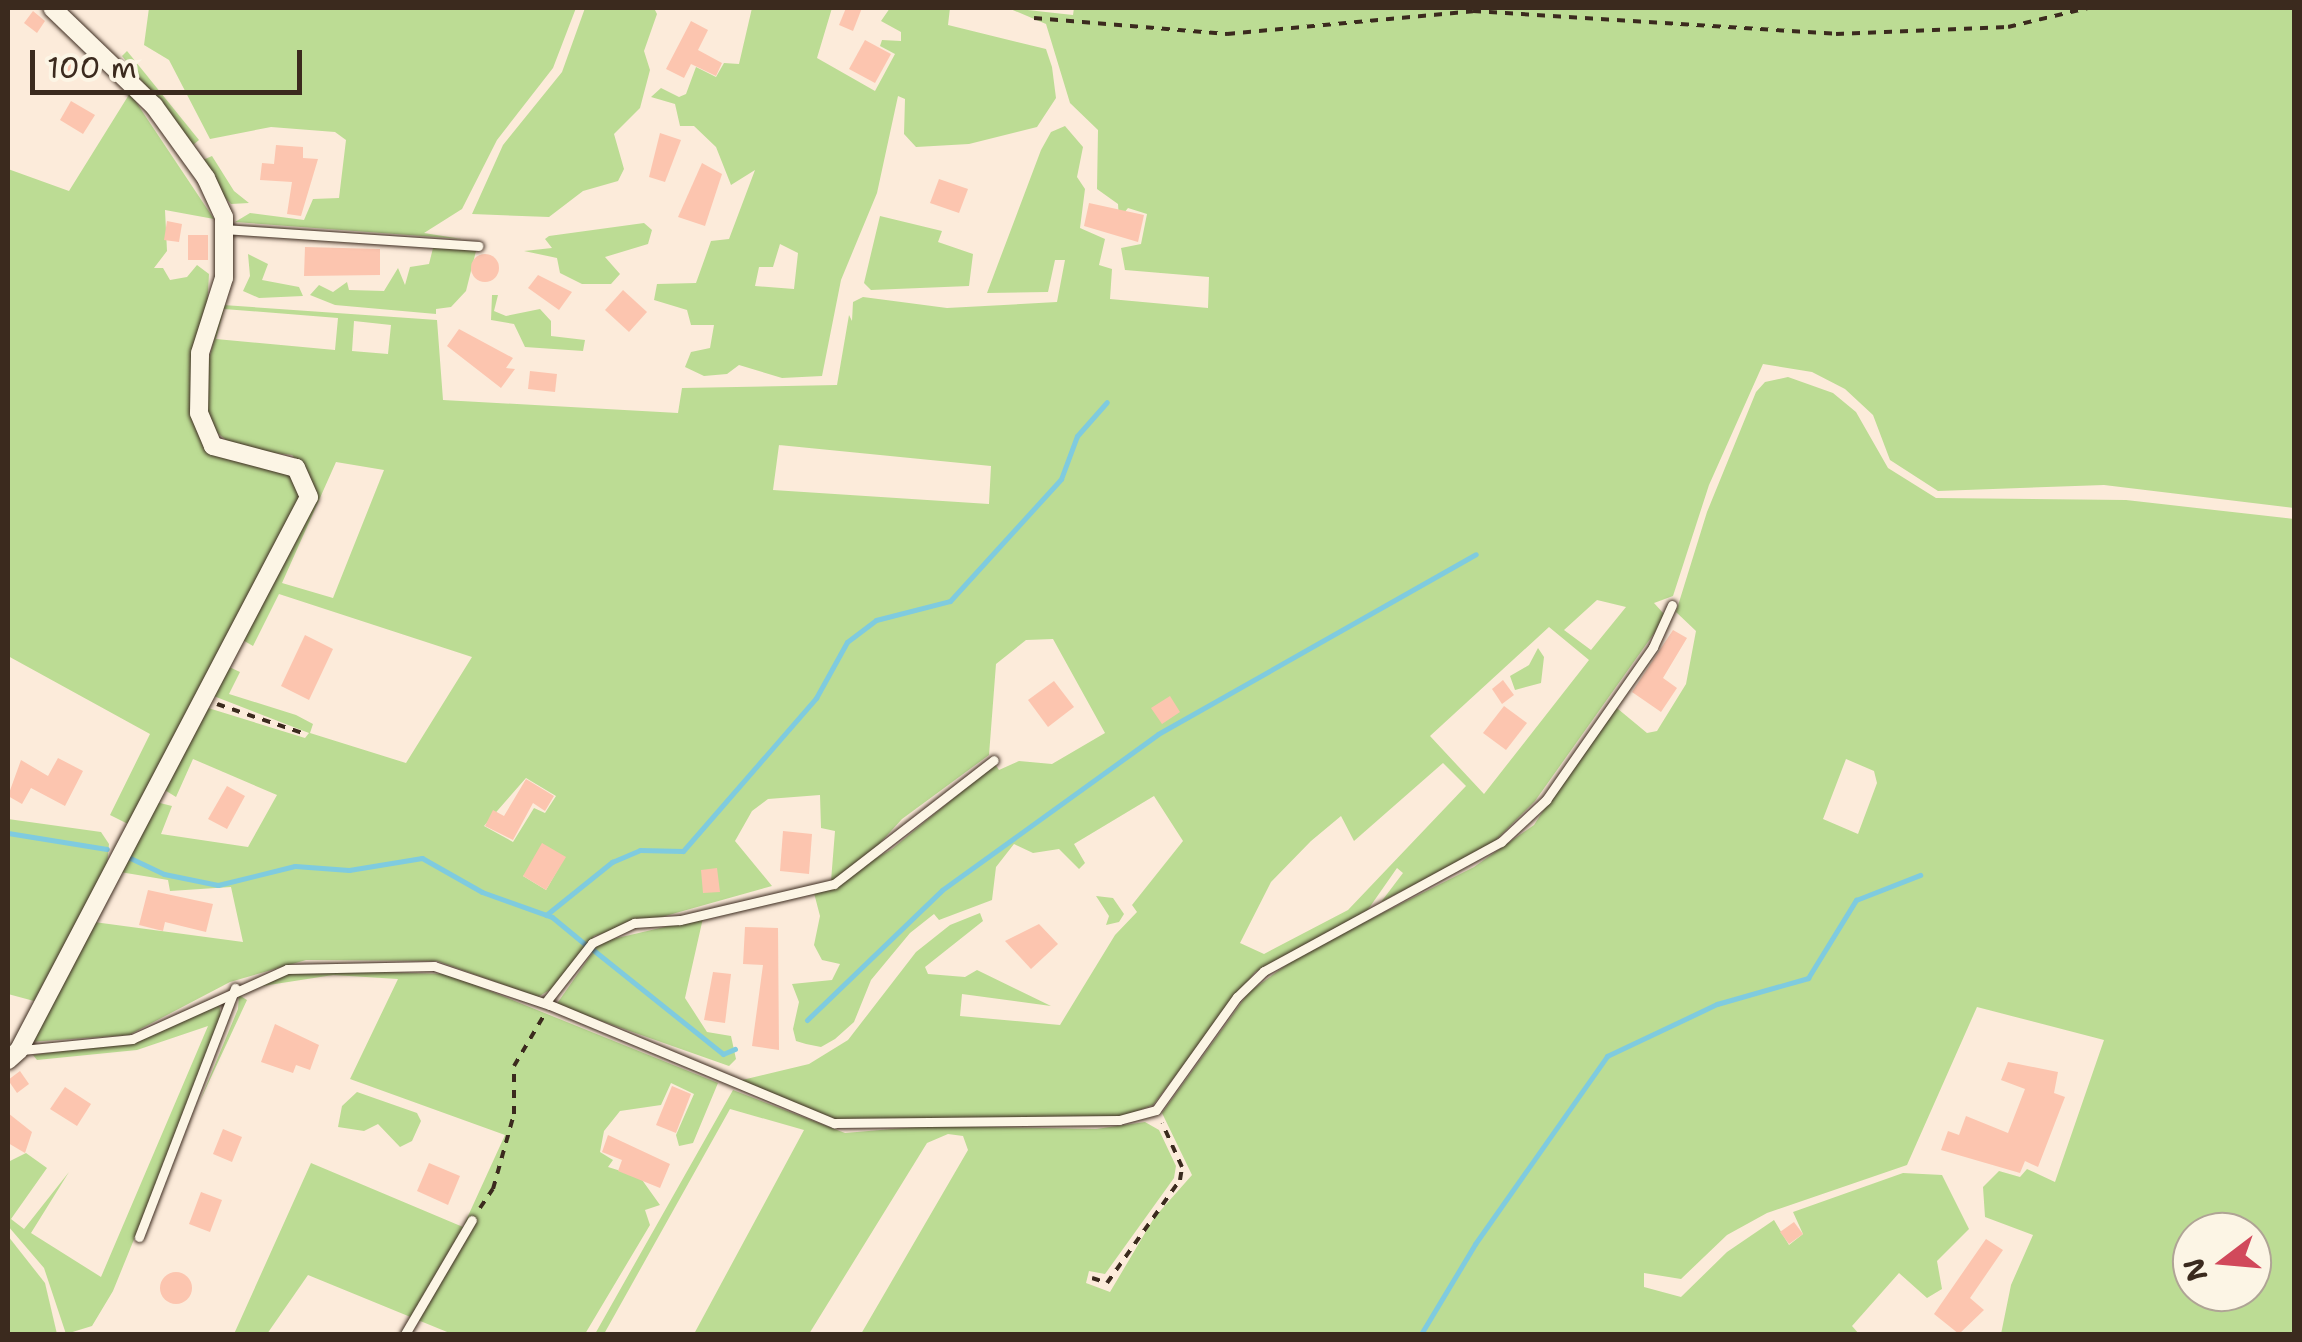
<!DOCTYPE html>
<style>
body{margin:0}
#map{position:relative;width:2302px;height:1342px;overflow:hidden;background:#fcebda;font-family:"Shantell Sans",sans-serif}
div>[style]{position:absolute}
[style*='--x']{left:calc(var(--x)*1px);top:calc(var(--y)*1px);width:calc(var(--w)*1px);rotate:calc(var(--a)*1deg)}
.green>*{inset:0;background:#bcdc94}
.stream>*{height:5px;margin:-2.5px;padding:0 2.5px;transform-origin:2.5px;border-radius:2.5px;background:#7fcbdf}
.building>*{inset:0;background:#fcc5af}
.round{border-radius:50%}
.path>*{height:4px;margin-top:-2px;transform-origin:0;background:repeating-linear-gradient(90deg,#3b2a1e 0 8px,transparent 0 16px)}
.roads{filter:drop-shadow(0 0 2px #3b2a1e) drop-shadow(0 0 2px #3b2a1e)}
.service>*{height:9px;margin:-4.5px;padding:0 4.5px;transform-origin:4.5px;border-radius:4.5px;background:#fcf5e5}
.minor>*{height:18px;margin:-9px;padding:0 9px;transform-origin:9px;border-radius:9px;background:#fcf5e5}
span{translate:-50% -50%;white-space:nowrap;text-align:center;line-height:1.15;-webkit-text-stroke:8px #fcf5e5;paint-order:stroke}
.frame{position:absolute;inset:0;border:10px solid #3b2a1e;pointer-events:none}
.north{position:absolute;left:2172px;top:1212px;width:100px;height:100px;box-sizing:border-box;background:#fcf5e5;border:2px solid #afa495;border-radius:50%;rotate:254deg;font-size:28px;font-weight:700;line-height:40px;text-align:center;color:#3b2a1e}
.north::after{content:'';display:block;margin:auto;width:35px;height:45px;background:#d1495b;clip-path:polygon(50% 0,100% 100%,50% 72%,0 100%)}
.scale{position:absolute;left:30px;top:50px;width:272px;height:45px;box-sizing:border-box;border:5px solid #3b2a1e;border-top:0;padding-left:12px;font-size:30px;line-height:35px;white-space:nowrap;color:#3b2a1e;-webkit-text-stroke:8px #fcf5e5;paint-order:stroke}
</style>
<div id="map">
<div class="green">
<i style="clip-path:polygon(149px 8px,576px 8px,553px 68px,497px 140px,462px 209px,424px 233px,462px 239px,235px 222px,250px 213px,304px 220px,313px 199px,339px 198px,346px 140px,335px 132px,271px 127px,210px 139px,169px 60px,144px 45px)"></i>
<i style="clip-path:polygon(585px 8px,654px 8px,657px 14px,644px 51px,650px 70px,640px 108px,614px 134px,624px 169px,618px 181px,583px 191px,549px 217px,472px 214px,503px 145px,562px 72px)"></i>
<i style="clip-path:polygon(evenodd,752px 8px,832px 8px,817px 58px,875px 91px,895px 54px,880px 46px,882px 40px,901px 41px,901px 32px,881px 21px,890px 8px,950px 8px,948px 25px,1046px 49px,1052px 67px,1056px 98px,1037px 127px,969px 144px,916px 147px,904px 134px,905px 99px,898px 96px,877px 193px,841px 280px,822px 376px,782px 378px,739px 365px,727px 374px,704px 376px,685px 367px,691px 352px,710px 348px,714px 325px,691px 325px,687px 310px,654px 300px,657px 284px,696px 283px,711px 241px,729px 239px,755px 170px,731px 185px,716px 147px,694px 126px,680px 126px,675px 104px,651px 97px,661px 88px,679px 97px,686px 94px,696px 67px,716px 77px,724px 63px,739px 64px,752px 8px,780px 244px,798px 253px,794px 289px,755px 286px,759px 267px,773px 267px,780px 244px)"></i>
<i style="clip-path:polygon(evenodd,1008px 8px,1073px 15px,1074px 8px,2294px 8px,2294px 508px,2104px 485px,1938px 491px,1890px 460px,1873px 415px,1845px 389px,1812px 372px,1763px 364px,1709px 485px,1673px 596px,1654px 603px,1664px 614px,1655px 632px,1535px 801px,1492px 844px,1381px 902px,1403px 873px,1397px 868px,1367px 911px,1255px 972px,1153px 1105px,1124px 1116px,836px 1120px,738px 1081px,809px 1064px,848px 1040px,916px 952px,950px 925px,980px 913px,983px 921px,925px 967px,928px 974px,965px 977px,977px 970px,1051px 1006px,962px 994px,960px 1016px,1060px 1025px,1115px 935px,1137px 912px,1132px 905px,1183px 841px,1154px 796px,1074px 844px,1085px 863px,1079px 869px,1059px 849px,1033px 853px,1014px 844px,996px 867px,992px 900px,939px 920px,934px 914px,910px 933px,871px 980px,854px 1022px,835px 1039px,821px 1047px,806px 1044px,796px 1041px,793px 1029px,799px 1002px,792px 984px,832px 980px,840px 964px,822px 960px,814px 945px,820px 916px,814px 893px,892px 849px,995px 764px,999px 770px,1019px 761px,1052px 764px,1105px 733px,1053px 639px,1026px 640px,996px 664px,989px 755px,902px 819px,860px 865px,831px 881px,835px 831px,821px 828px,820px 795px,768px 799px,752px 811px,735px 841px,772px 886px,594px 936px,561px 983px,538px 997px,437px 961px,306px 960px,230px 982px,129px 1035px,29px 1042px,156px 802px,172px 806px,161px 834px,248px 847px,277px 795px,193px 759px,176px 797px,163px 789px,205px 707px,305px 738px,309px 733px,211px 695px,227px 666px,240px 672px,229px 694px,296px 715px,313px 724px,310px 733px,406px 763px,472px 657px,279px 594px,253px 646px,241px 639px,313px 498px,306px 469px,292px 455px,238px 449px,216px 432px,206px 409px,205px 375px,223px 305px,437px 320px,443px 400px,678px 413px,682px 388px,837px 385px,849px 315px,852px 321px,853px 302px,863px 297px,947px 308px,1057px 302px,1065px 260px,1055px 260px,1048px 292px,987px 293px,1041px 150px,1051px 132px,1065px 126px,1083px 147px,1077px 177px,1085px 189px,1080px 228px,1105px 239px,1099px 265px,1112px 269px,1110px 299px,1208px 308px,1209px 277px,1125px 270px,1121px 248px,1141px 244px,1147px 214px,1128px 208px,1119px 219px,1118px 204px,1097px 189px,1098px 130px,1070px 103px,1046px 24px,1008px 8px,224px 309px,338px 318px,335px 350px,216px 339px,224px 309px,1008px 8px,354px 321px,391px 325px,388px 354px,352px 351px,354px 321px,1008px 8px,779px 445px,991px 466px,989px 504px,773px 490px,779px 445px,1008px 8px,336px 462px,384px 470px,333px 598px,282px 583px,336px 462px,1008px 8px,1597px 600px,1626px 607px,1591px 650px,1564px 630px,1597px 600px,1008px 8px,1549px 627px,1589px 660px,1484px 794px,1430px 736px,1549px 627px,1008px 8px,1443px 763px,1466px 786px,1348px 910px,1264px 954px,1240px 943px,1271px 882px,1311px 841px,1341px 816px,1354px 841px,1443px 763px,1008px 8px,526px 778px,556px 796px,545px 813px,534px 808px,513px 842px,484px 826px,526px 778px,1008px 8px,565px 857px,546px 890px,523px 876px,565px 857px,1008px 8px,120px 872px,168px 880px,170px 891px,231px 887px,243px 942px,94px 922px,120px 872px)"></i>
<i style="clip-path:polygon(127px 51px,199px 140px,193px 145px,122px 56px)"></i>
<i style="clip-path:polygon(130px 93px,214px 219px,165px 210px,167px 251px,154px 268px,163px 268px,170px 280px,187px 277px,197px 265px,209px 274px,200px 432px,291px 472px,300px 498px,128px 824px,110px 815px,150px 734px,8px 656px,8px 169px,69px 191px)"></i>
<i style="clip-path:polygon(212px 156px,234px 191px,249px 203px,231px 204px,218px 190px,203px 160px)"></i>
<i style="clip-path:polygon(880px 216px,942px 231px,938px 242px,973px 254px,969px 286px,871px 290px,864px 283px)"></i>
<i style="clip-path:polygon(644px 223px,652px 230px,648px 244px,605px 257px,620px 274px,611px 284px,582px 284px,560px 273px,557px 258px,524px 251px,552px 248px,545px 239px,549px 236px)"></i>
<i style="clip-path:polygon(434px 244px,476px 251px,466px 291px,451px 307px,436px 309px,436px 314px,335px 305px,310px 295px,319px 285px,333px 292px,347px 282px,349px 290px,384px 291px,398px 268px,405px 285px,410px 267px,429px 264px)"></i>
<i style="clip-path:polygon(248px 254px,268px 264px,262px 280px,299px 287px,303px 296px,259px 298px,243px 291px,250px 276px)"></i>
<i style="clip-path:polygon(492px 295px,498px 295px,494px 311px,506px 316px,540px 309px,551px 321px,551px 336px,585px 340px,583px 351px,525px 347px,514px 324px,491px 320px)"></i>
<i style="clip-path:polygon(evenodd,1788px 377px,1833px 393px,1856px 412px,1888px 468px,1936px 498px,2126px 500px,2294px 519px,2294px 1334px,2001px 1334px,2011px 1285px,2033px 1235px,1985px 1217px,1983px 1187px,1999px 1171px,2020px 1177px,2027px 1169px,2055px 1182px,2104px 1040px,1977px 1007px,1907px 1165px,1767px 1213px,1727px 1235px,1681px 1279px,1644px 1273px,1644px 1287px,1681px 1297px,1727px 1252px,1774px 1220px,1789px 1245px,1803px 1234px,1793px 1212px,1903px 1173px,1942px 1175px,1969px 1229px,1937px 1261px,1942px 1289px,1927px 1298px,1899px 1273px,1852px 1326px,1859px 1334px,861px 1334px,968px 1150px,963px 1136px,948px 1134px,927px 1143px,809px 1334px,694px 1334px,804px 1130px,730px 1109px,604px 1334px,595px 1334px,733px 1090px,845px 1133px,928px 1126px,1096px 1129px,1145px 1122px,1159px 1130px,1176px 1166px,1174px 1178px,1105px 1274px,1089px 1271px,1086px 1283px,1110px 1292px,1154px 1218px,1192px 1175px,1162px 1113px,1249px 992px,1303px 953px,1474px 867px,1534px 825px,1612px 704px,1647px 733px,1657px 731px,1686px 684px,1696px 631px,1676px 612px,1707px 512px,1756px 392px,1765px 382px,1788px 377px,1846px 759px,1874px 771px,1877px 783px,1858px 834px,1823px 819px,1846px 759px,1788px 377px,2192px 1232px,2252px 1232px,2252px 1292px,2192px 1292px,2192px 1232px)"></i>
<i style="clip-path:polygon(1538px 648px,1544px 657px,1541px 683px,1515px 690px,1510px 676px,1529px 665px)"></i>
<i style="clip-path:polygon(8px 819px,101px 832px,109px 844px,107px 865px,34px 1001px,8px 994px)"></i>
<i style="clip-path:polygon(1096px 896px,1113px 898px,1124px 914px,1119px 922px,1106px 925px,1109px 916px)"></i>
<i style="clip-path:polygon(703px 918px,685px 998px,707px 1032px,731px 1036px,736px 1059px,729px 1066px,556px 1005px,600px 942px)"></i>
<i style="clip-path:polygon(303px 970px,448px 974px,718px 1083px,693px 1143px,679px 1146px,676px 1135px,694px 1094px,671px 1083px,661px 1105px,620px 1111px,604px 1131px,600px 1152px,613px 1160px,608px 1167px,640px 1177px,660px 1205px,645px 1210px,650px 1225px,585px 1334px,452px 1334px,308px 1275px,267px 1334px,234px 1334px,311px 1163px,463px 1227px,505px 1135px,350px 1079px,398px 979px,333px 975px,256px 987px,276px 974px)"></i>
<i style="clip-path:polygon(239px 995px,247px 1000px,199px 1103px,238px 1009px)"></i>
<i style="clip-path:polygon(219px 1003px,222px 1023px,113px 1291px,92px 1326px,66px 1334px,44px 1268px,8px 1226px,8px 1162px,26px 1153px,47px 1168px,11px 1219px,24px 1229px,69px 1172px,31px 1233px,101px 1277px,208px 1026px,137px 1050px,37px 1060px,33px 1055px,136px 1041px)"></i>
<i style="clip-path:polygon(357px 1092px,417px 1113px,421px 1121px,412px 1141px,400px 1147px,378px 1124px,364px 1131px,338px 1127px,342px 1106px)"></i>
<i style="clip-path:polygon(8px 1236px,45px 1283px,57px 1334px,8px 1334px)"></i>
</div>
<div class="stream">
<i style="--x:8;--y:833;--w:100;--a:9.2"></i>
<i style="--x:126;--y:856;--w:42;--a:25.3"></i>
<i style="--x:164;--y:874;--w:55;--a:11.5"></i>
<i style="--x:218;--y:885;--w:79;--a:-13.9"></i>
<i style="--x:295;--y:866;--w:54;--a:4.2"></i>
<i style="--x:349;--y:870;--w:74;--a:-9.3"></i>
<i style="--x:422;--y:858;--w:69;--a:29.5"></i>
<i style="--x:482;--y:892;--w:74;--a:19.7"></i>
<i style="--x:552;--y:917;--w:44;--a:39.5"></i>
<i style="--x:546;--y:915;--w:85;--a:-38.8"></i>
<i style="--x:612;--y:862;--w:30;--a:-23"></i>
<i style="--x:640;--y:850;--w:43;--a:1.3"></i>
<i style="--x:683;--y:851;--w:203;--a:-49"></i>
<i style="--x:816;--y:698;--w:64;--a:-61"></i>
<i style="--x:847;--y:642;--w:36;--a:-37"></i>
<i style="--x:876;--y:620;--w:76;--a:-14.4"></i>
<i style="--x:950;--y:601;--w:165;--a:-47.7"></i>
<i style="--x:1061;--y:479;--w:46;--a:-69.6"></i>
<i style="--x:1077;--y:436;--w:45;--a:-48.6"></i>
<i style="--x:592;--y:949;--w:168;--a:38.7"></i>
<i style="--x:723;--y:1054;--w:13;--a:-23"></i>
<i style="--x:807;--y:1020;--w:187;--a:-43.9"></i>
<i style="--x:942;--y:890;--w:266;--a:-35.8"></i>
<i style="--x:1158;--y:734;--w:365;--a:-29.5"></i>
<i style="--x:1421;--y:1334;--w:105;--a:-59"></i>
<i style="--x:1475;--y:1244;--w:230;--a:-54.9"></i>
<i style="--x:1607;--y:1056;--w:122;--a:-25.3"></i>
<i style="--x:1717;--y:1004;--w:95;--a:-15.9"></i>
<i style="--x:1808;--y:978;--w:92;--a:-58.4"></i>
<i style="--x:1856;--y:900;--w:69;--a:-21.3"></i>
</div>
<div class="building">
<i style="clip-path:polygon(846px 8px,862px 8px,853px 31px,839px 25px)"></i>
<i style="clip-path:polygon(33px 11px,45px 21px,37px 33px,24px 23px)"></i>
<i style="clip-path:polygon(691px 21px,708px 30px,698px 50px,722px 63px,716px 76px,691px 64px,684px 78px,666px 69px)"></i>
<i style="clip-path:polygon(865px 40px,891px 54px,875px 83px,849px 69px)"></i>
<i style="clip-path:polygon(70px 53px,80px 64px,66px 76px,56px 65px)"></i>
<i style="clip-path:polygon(71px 101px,95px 115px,83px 134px,60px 120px)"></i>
<i style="clip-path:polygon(660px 133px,681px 140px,665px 182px,649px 177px)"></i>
<i style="clip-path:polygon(276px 145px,303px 147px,303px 158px,318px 159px,301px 216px,287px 214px,292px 182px,260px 180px,262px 163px,274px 164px)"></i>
<i style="clip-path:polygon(702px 163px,722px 174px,705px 226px,678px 217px)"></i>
<i style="clip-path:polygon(939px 179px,968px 189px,959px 213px,930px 203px)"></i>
<i style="clip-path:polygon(1089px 203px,1144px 215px,1138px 242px,1084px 226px)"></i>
<i style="clip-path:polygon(167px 221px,182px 224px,179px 242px,164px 240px)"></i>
<i style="clip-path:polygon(188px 235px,208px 235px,208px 260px,188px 260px)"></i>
<i style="clip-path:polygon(305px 247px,380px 249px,380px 275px,304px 276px)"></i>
<i class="round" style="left:471px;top:254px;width:28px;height:28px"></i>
<i style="clip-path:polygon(538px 275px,572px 292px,559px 310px,528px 288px)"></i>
<i style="clip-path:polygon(623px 290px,647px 312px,629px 332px,605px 310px)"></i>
<i style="clip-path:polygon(459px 329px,513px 358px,506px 368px,515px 369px,501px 388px,447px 346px)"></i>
<i style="clip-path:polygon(530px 371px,557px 374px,555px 392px,528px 389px)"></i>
<i style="clip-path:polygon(1673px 630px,1687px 638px,1663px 678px,1677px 688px,1661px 712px,1632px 692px)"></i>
<i style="clip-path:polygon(305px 635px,333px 649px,309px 700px,281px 686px)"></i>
<i style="clip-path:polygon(1503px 680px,1514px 695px,1502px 704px,1492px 689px)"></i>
<i style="clip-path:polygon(1054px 681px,1074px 707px,1048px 727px,1028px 700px)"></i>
<i style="clip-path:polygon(1170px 696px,1180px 712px,1162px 724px,1151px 708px)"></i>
<i style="clip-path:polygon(1504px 706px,1527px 723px,1506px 750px,1483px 733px)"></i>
<i style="clip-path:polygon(58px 758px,83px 771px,65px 806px,31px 788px,22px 804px,8px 796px,21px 760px,48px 776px)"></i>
<i style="clip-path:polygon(526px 779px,554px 796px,545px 811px,533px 803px,513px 840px,485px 826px,493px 810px,504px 816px)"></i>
<i style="clip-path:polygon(227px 786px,245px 796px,227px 829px,208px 819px)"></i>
<i style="clip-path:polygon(783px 831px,812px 834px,809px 874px,780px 871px)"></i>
<i style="clip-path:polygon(542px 843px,566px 857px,546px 890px,523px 876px)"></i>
<i style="clip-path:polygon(717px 868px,720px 892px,703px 893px,701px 870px)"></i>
<i style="clip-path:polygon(148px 890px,213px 904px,206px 932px,165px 922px,163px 931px,139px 925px)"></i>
<i style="clip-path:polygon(1039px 924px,1058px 944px,1031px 969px,1005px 941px)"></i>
<i style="clip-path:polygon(745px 927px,778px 928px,779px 1050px,752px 1046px,763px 965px,743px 964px)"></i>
<i style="clip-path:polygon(713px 972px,731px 974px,725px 1023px,704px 1020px)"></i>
<i style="clip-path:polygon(275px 1024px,319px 1045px,310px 1070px,296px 1065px,293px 1073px,261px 1062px)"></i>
<i style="clip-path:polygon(2008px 1062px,2058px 1072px,2054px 1093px,2065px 1097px,2038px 1167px,2025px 1161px,2020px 1173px,1941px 1150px,1948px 1131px,1959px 1135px,1966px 1116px,2008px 1133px,2025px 1089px,2001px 1080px)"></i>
<i style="clip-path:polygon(20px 1071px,29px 1084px,17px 1093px,8px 1080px)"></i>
<i style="clip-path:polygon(672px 1086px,691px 1094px,676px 1133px,656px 1125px)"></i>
<i style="clip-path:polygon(65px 1087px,91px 1104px,77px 1126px,50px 1109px)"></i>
<i style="clip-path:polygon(8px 1113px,32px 1132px,25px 1153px,8px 1143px)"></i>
<i style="clip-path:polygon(223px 1129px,242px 1137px,232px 1162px,213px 1154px)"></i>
<i style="clip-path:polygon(608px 1135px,670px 1164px,660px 1188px,618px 1171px,622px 1160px,602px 1152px)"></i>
<i style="clip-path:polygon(429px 1163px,460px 1176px,448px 1205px,417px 1191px)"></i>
<i style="clip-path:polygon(201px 1192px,222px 1200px,210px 1232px,189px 1224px)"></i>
<i style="clip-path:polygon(1794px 1222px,1803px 1234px,1789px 1244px,1780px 1232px)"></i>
<i style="clip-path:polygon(1986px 1239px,2003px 1250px,1970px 1298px,1984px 1310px,1959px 1334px,1934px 1314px)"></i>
<i class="round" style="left:160px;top:1272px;width:32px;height:32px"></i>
</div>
<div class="path">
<i style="--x:1034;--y:18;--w:194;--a:4.7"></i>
<i style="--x:1227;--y:34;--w:247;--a:-5.3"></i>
<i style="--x:1473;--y:11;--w:364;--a:3.6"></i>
<i style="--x:1836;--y:34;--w:172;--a:-2.3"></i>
<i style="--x:2008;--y:27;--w:82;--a:-13.4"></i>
<i style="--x:217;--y:704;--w:93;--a:18.8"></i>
<i style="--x:480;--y:1208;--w:23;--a:-56"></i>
<i style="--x:493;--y:1189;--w:78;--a:-74.4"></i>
<i style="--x:514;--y:1114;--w:48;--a:-90"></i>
<i style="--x:514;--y:1066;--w:57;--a:-59.4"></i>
<i style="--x:1092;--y:1278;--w:16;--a:18"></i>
<i style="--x:1107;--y:1283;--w:126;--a:-54.7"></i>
<i style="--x:1180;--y:1180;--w:13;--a:-81"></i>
<i style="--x:1182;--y:1167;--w:48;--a:-114.4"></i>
</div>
<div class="roads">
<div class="service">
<i style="--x:224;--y:229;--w:255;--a:3.8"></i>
<i style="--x:545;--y:1003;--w:76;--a:-51.9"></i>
<i style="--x:592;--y:943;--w:47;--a:-25.5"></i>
<i style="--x:634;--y:923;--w:46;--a:-3.7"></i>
<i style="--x:680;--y:920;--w:158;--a:-13.2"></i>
<i style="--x:834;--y:884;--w:202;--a:-37.8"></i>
<i style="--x:22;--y:1050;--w:111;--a:-5.7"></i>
<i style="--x:132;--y:1039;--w:170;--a:-24.3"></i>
<i style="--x:287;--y:969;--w:147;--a:-1.2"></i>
<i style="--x:434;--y:966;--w:122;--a:18.6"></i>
<i style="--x:550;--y:1005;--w:308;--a:22.6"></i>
<i style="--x:834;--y:1123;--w:285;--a:-0.6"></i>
<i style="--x:1119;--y:1120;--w:38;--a:-15"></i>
<i style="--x:1156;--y:1110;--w:139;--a:-54.4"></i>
<i style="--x:1237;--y:997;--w:37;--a:-44"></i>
<i style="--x:1264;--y:971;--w:270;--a:-28.6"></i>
<i style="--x:1501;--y:842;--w:62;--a:-43"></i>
<i style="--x:1546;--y:800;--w:187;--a:-55"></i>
<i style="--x:1653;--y:647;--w:46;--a:-65.7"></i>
<i style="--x:139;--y:1237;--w:267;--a:-68.9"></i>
<i style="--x:405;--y:1334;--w:132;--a:-59.6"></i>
</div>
<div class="minor">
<i style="--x:8;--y:1060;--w:15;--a:-42"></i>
<i style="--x:19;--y:1050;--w:624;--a:-62.33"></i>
<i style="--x:309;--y:497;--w:32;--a:-114"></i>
<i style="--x:296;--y:468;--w:86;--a:-165.2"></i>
<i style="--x:213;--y:446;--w:36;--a:-113"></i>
<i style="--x:199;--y:413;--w:60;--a:-89"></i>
<i style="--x:200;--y:353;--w:79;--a:-72.3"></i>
<i style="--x:224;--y:278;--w:61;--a:-90"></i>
<i style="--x:224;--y:217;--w:43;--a:-114.8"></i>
<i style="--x:206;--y:178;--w:89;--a:-125.8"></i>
<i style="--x:154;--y:106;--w:141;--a:-136.1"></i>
</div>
</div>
<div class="frame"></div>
<div class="north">N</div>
<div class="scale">100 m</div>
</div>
